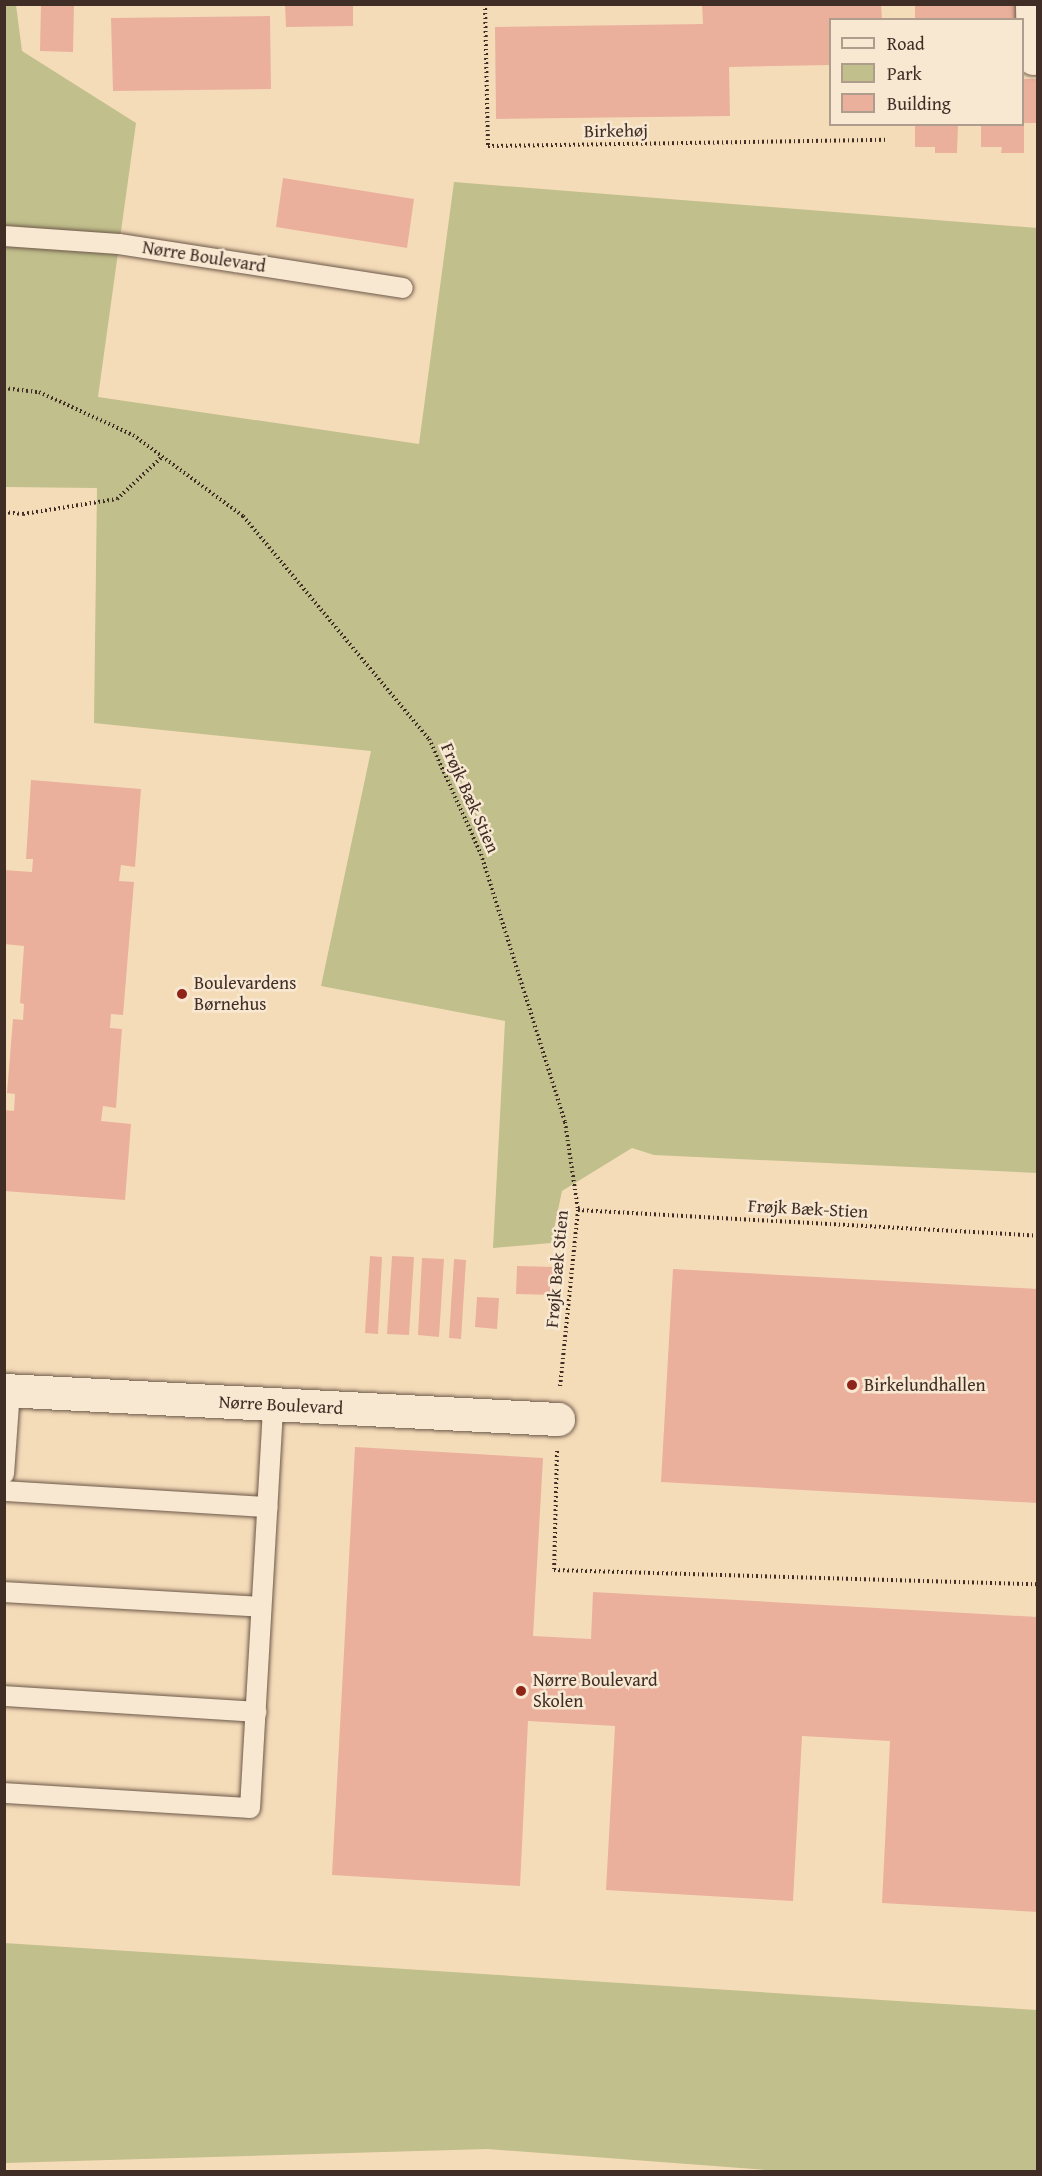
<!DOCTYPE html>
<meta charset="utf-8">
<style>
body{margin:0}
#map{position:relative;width:1042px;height:2176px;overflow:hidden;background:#f5dcb9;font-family:"Gentium Book Plus",serif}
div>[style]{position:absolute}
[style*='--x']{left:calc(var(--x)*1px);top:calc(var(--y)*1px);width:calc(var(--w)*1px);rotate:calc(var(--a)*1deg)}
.green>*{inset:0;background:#c1bf8c}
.building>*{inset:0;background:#eab09c}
.path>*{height:4px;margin-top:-2px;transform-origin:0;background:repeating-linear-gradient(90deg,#402d25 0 1.5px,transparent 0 4.5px)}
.roads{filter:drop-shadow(0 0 2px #6d594a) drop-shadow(0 0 2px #6d594a)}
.service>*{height:20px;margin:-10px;padding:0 10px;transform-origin:10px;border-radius:10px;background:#f8e8d2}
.minor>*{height:33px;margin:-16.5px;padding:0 16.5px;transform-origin:16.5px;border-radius:16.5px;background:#f8e8d2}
.dots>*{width:16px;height:16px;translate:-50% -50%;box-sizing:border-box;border:3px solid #f8e8d2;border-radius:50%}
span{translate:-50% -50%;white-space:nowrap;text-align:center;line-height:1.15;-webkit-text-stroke:5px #f8e8d2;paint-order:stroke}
.street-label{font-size:18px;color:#402d25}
.poi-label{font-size:18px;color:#402d25}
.left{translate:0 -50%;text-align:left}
.frame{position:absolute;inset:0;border:6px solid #402d25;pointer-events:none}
.legend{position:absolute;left:829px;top:18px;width:195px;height:108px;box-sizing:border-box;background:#f8e8d2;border:2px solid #ae9d8d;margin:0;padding:8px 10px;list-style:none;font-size:18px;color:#402d25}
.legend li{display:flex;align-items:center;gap:12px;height:30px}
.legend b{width:30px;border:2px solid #ae9d8d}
</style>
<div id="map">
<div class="green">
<i style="clip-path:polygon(5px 5px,16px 5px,22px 51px,136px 123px,98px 397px,419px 444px,454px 182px,1037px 228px,1037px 1173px,654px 1155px,632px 1148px,562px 1191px,551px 1243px,493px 1248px,505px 1021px,321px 986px,371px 751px,94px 723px,97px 488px,5px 487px)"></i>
<i style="clip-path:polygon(4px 1943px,1037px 2010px,1037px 2171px,779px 2171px,487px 2149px,5px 2163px)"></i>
</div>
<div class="building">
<i style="clip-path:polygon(41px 4px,74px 4px,73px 52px,40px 51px)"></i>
<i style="clip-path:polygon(285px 4px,353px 4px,353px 26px,286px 27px)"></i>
<i style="clip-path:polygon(702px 4px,881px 4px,882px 20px,830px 20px,830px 65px,729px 67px,730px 116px,496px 119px,495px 27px,703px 24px)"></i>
<i style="clip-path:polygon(915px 4px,1018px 4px,1023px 20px,915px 20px)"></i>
<i style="clip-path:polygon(270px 16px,271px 89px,113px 91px,111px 18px)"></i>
<i style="clip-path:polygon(1023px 79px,1038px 79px,1038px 123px,1022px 123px)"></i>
<i style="clip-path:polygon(915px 124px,958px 124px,957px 153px,935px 153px,935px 147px,915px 147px)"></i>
<i style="clip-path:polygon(981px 124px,1024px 124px,1024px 153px,1001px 153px,1002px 147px,981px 147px)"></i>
<i style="clip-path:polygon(283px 178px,414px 199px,407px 248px,276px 227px)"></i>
<i style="clip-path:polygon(31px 780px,141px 789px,135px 867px,121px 865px,119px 881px,134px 882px,123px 1015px,111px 1014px,110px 1028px,122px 1029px,116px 1108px,103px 1106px,101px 1121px,131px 1124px,125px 1200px,4px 1191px,4px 1110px,14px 1111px,15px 1094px,7px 1093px,13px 1019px,23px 1020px,24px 1004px,20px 1003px,24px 946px,4px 944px,4px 870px,32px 872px,33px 859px,26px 859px)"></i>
<i style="clip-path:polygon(370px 1256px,382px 1257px,378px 1334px,365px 1333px)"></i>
<i style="clip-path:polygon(392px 1256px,414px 1257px,409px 1335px,387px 1334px)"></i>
<i style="clip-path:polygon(422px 1258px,444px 1259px,439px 1337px,418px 1335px)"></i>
<i style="clip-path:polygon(454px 1259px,466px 1260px,461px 1339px,449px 1338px)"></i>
<i style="clip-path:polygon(517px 1266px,555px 1267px,554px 1295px,516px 1294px)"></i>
<i style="clip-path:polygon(673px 1269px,1038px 1289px,1038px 1503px,661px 1482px)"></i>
<i style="clip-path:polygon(477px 1297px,499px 1298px,497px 1329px,475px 1327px)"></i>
<i style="clip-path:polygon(355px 1447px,543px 1458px,533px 1636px,591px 1639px,593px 1592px,1038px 1617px,1038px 1912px,882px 1903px,890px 1741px,802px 1736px,793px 1901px,606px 1890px,615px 1726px,528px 1721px,520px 1886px,332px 1875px)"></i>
</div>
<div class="path">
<i style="--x:485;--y:4;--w:142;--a:88.8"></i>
<i style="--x:488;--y:146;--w:399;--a:-0.9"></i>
<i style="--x:4;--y:388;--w:35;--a:7"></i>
<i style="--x:39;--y:392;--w:103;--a:24.6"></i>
<i style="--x:133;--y:435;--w:137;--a:36.4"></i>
<i style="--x:243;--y:516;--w:290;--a:50.2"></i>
<i style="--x:429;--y:739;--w:126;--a:65.7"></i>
<i style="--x:481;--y:854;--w:281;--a:72.6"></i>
<i style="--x:565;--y:1122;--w:89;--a:81.6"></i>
<i style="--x:578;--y:1210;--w:178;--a:95.8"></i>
<i style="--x:4;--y:512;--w:19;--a:6"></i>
<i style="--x:23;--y:514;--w:95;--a:-9.1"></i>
<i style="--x:117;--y:499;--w:63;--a:-43.1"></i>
<i style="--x:578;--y:1210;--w:461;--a:3.2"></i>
<i style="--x:557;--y:1451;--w:119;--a:91.4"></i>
<i style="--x:554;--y:1570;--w:484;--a:1.7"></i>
</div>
<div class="roads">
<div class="service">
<i style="--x:4;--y:236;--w:115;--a:4"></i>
<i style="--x:119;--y:244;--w:287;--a:8.8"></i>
<i style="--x:4;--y:1474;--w:83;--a:-85.9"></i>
<i style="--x:4;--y:1491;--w:264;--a:3.5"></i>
<i style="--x:4;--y:1592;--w:257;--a:3.3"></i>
<i style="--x:4;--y:1696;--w:253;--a:3.6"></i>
<i style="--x:4;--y:1793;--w:246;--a:3.5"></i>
<i style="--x:250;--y:1808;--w:405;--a:-86.7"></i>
</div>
<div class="minor">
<i style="--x:1032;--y:4;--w:54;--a:88.9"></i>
<i style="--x:4;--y:1390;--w:555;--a:3"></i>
</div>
</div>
<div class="dots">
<i style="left:182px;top:994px;background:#8f2418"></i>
<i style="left:852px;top:1385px;background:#8f2418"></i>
<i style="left:521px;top:1691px;background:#8f2418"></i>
</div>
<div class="street-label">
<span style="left:616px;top:131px;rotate:-1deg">Birkehøj</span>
<span style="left:204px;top:257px;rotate:9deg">Nørre Boulevard</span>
<span style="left:470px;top:798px;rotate:66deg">Frøjk Bæk Stien</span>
<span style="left:808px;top:1209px;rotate:3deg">Frøjk Bæk-Stien</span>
<span style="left:557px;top:1269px;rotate:-85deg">Frøjk Bæk Stien</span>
<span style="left:281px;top:1405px;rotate:3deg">Nørre Boulevard</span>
</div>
<div class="poi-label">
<span class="left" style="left:194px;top:994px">Boulevardens<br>Børnehus</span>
<span class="left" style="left:864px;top:1385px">Birkelundhallen</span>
<span class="left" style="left:533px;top:1691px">Nørre Boulevard<br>Skolen</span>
</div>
<div class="frame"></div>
<ul class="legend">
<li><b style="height:8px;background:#f8e8d2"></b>Road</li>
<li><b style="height:16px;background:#c1bf8c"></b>Park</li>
<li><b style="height:16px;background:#eab09c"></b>Building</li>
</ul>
</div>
